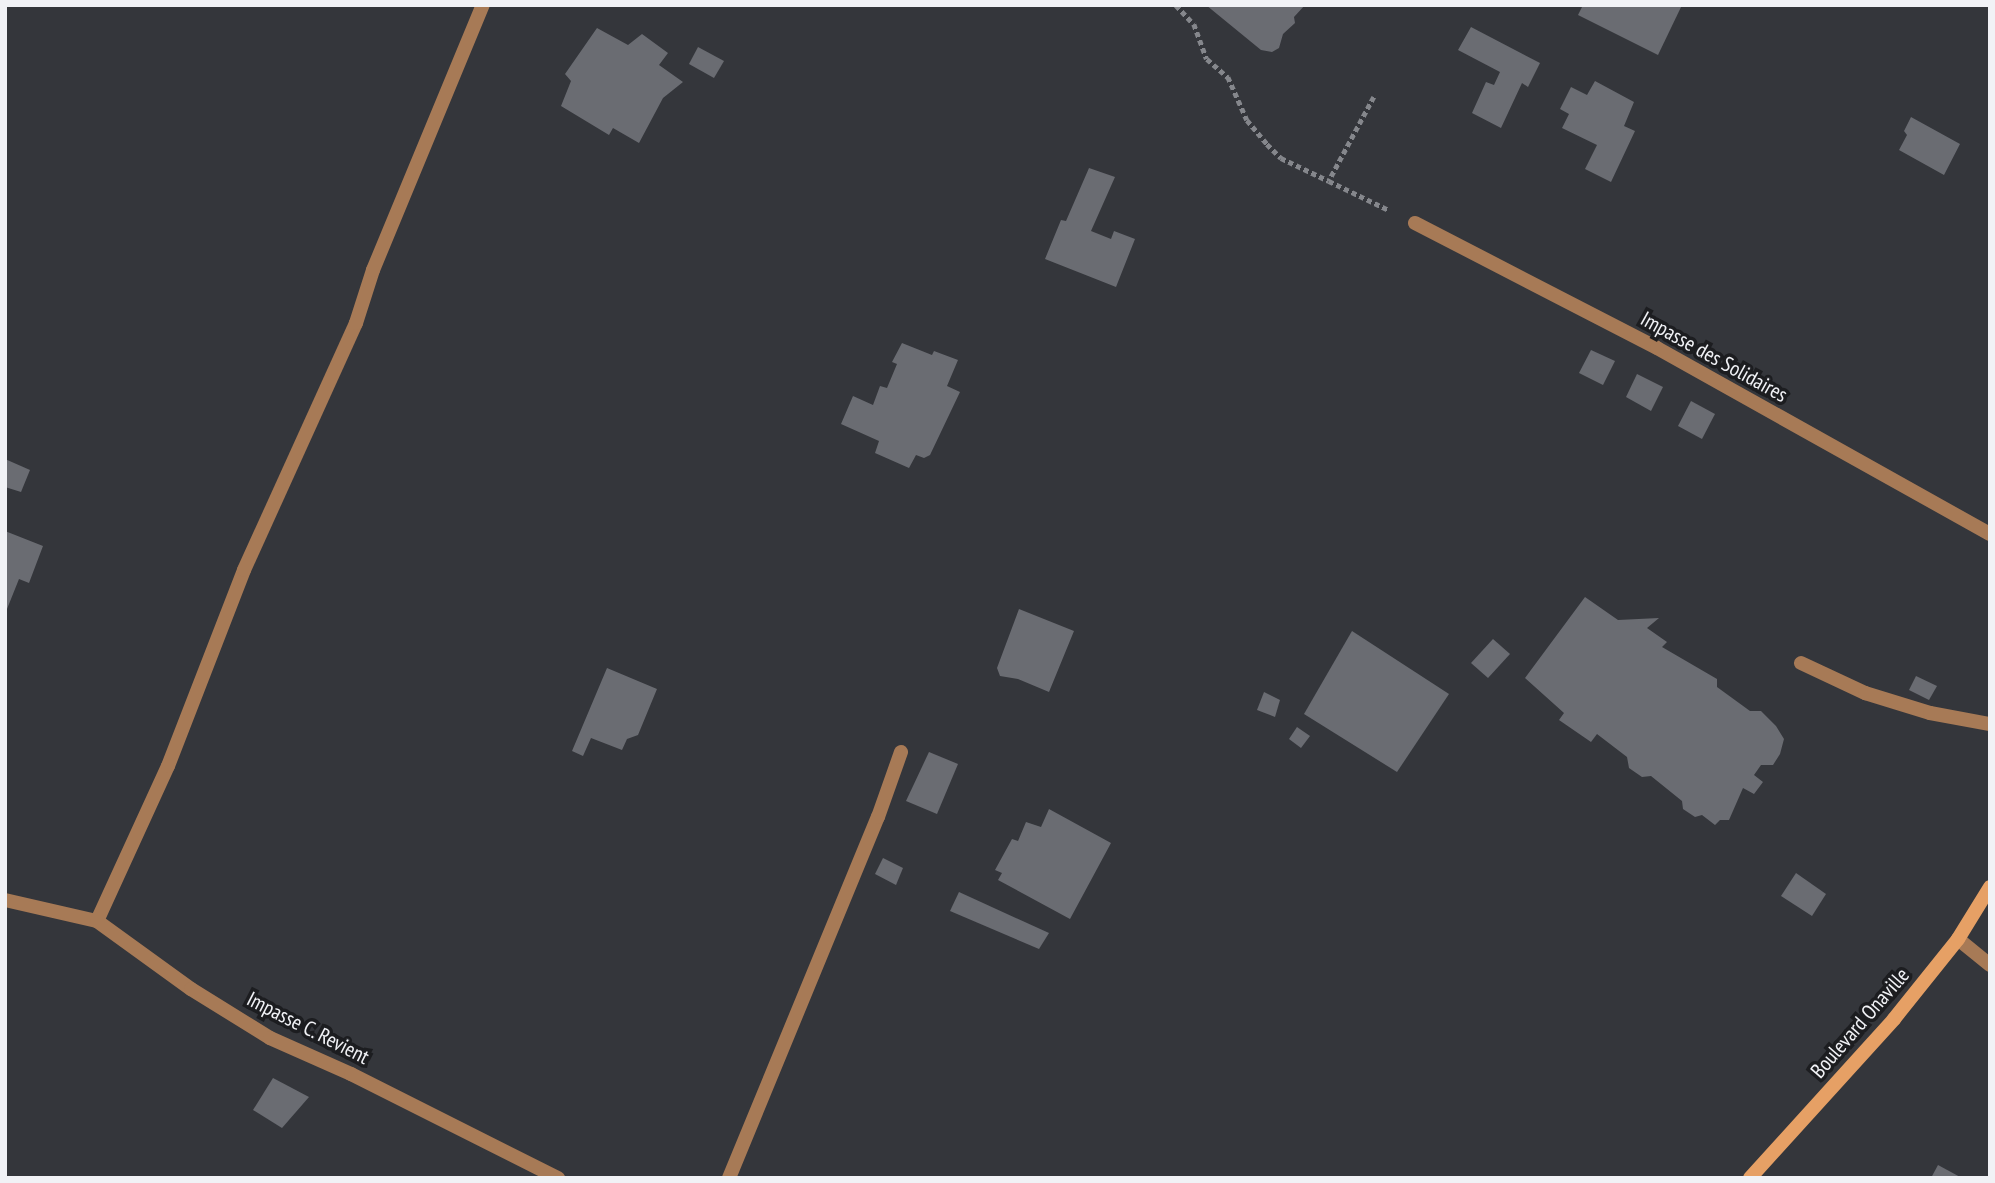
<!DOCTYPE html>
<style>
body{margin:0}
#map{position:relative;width:1995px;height:1183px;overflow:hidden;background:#34363b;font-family:"PT Sans Narrow",sans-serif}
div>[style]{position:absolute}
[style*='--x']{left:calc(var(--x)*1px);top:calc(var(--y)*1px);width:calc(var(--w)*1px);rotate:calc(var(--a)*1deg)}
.building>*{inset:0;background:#6a6c72}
.path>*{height:4.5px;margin-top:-2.25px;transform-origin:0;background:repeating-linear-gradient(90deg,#85878c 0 5px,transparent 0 8.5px)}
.lane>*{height:14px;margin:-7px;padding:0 7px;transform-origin:7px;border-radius:7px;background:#a77a56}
.street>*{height:14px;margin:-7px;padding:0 7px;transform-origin:7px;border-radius:7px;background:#a77a56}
.secondary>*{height:14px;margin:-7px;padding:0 7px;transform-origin:7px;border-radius:7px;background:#e6a065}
span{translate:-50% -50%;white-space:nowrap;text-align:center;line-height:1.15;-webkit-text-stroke:7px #1c1d20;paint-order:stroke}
.street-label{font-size:21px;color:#f1f2f6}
.frame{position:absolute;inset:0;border:7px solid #f1f2f6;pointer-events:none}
</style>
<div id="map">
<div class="building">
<i style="clip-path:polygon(1206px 5px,1305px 5px,1294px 17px,1295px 23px,1283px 34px,1279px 48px,1272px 52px,1261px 50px)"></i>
<i style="clip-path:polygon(1583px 5px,1682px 5px,1658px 55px,1578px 15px)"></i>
<i style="clip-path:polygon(1471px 27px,1540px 63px,1528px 87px,1522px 83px,1501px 128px,1472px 113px,1486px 82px,1494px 85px,1500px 72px,1458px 50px)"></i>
<i style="clip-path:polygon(597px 28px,628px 45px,642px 34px,668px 53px,659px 65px,683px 82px,663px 98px,639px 143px,613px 128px,609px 135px,561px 106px,571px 81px,565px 74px)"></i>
<i style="clip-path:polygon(698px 47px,724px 61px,714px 78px,689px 64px)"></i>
<i style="clip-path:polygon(1595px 81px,1634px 102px,1624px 126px,1635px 131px,1611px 182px,1585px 169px,1597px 145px,1562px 128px,1569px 114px,1560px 109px,1571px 87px,1587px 95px)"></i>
<i style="clip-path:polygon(1911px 117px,1960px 144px,1944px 175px,1899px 150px,1907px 135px,1904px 131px)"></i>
<i style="clip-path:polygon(1089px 168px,1115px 177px,1091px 231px,1111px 239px,1114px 231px,1135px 239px,1116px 287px,1045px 259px,1061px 220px,1066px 221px)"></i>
<i style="clip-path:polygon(902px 343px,932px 355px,934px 351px,958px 360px,947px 386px,960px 392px,930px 455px,924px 458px,916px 455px,909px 468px,875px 453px,879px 441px,841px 424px,853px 396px,873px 405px,880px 386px,887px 388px,897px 364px,892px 362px)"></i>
<i style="clip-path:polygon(1591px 350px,1615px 361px,1603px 385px,1579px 373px)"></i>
<i style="clip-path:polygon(1637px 374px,1663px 387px,1651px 411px,1626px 397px)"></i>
<i style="clip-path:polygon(1691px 401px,1715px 414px,1702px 439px,1678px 426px)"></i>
<i style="clip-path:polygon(5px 459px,30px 470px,21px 492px,5px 487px)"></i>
<i style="clip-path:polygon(5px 531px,43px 546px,29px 583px,19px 579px,5px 614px)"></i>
<i style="clip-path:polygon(1585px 597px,1618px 620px,1659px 618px,1647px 628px,1667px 642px,1662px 647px,1717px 679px,1717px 687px,1750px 711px,1761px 711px,1776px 726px,1784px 739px,1780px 754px,1773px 765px,1761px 765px,1754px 775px,1763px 782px,1754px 794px,1743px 788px,1729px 820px,1720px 820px,1715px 825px,1702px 815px,1695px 817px,1683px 809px,1682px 801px,1651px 776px,1642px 777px,1629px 768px,1627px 757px,1597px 734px,1591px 742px,1559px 720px,1564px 713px,1525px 678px)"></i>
<i style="clip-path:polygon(1019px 609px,1074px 631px,1049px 692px,1018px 679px,1000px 676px,997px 668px)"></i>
<i style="clip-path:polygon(1352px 631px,1449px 694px,1397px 772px,1304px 714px)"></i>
<i style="clip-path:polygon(1493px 639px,1510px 654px,1488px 678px,1471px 663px)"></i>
<i style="clip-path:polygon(607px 668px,657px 689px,638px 735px,627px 739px,622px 750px,591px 738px,583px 756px,572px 751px)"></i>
<i style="clip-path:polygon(1916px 676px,1937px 686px,1929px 700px,1909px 690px)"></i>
<i style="clip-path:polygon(1264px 692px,1280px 700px,1275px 717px,1257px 710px)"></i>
<i style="clip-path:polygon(1297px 727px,1310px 736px,1301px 748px,1289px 739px)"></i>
<i style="clip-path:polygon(929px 752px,958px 764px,937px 814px,906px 801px)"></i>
<i style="clip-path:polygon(1049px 809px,1111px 843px,1070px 919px,998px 880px,1002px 873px,995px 870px,1012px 839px,1018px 841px,1026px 822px,1041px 827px)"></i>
<i style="clip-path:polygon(883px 858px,903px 868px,896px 885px,875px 874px)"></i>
<i style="clip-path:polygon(1796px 873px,1826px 894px,1812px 916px,1781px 896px)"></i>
<i style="clip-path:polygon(959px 892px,1049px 933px,1039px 949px,950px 911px)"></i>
<i style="clip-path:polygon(273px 1078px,309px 1097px,282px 1128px,253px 1110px)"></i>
<i style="clip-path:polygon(1938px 1165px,1962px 1178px,1931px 1178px)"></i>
</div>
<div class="path">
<i style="--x:1176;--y:5;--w:26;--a:47"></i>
<i style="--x:1194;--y:24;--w:37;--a:70"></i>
<i style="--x:1207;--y:59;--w:28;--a:41"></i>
<i style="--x:1228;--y:77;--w:47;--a:66.2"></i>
<i style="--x:1247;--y:120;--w:31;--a:50"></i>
<i style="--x:1267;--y:144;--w:20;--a:45"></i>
<i style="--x:1281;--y:158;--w:53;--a:25.6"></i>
<i style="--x:1374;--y:97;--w:95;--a:118.2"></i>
<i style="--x:1329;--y:181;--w:67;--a:25.8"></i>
</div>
<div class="lane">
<i style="--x:1801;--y:663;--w:71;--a:25.1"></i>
<i style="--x:1865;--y:693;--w:68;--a:17.1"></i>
<i style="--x:1930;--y:713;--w:61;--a:10.4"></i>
<i style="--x:729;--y:1178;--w:391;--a:-67.6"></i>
<i style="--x:878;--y:817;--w:69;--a:-70.5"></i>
</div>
<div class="street">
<i style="--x:1415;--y:223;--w:272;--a:27.3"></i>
<i style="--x:1657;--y:348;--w:381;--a:29.2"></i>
<i style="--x:5;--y:900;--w:94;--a:12.9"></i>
<i style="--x:97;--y:921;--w:116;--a:35.9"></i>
<i style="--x:191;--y:989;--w:93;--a:31.8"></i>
<i style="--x:270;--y:1038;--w:89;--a:24"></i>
<i style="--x:351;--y:1074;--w:232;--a:26.7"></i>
<i style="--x:97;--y:921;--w:170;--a:-65.4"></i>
<i style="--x:168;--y:766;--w:210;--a:-68.8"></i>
<i style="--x:244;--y:570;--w:271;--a:-65.6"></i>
<i style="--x:356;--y:323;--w:56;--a:-72.2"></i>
<i style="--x:373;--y:270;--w:287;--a:-67.5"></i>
<i style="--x:1958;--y:939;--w:41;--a:39.1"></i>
</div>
<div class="secondary">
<i style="--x:1750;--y:1178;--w:215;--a:-47.8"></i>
<i style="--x:1894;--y:1019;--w:102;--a:-51.3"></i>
<i style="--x:1958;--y:939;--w:61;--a:-58.4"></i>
</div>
<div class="street-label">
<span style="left:1714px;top:357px;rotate:29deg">Impasse des Solidaires</span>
<span style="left:1860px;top:1023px;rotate:-49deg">Boulevard Onaville</span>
<span style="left:308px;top:1028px;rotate:27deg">Impasse C. Revient</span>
</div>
<div class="frame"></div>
</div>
